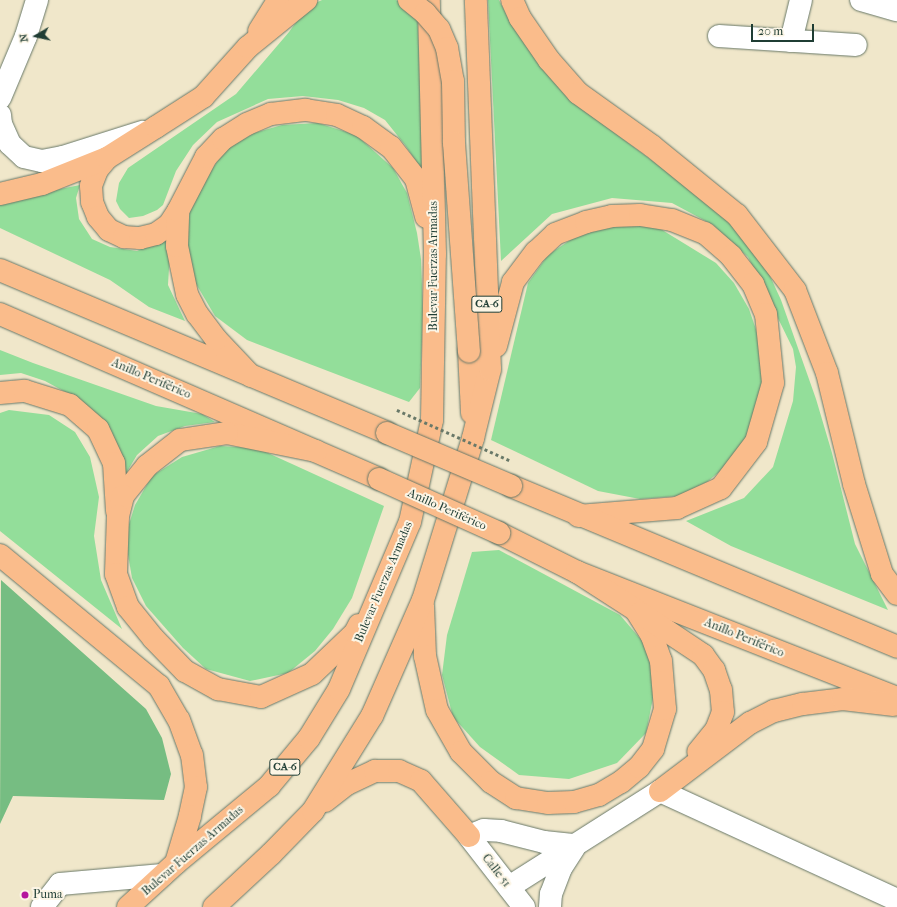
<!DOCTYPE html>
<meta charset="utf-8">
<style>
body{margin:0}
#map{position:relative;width:897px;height:907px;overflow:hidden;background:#f0e7ca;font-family:"IM FELL French Canon",serif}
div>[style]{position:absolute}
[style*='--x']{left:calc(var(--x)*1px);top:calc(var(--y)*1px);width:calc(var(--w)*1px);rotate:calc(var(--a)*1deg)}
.green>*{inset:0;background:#93de9a}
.forest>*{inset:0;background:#76bd82}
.roads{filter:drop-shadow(0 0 1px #687868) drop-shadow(0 0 1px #687868)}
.minor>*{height:22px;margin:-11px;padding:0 11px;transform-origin:11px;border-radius:11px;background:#fff}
.highway>*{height:22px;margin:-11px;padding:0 11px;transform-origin:11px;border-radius:11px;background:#fabc8b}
.path-bridge>*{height:2.5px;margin-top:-1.25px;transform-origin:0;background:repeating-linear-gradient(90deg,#687868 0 3px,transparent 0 6px)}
.bridges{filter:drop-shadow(0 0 1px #687868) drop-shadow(0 0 1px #687868)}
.highway-bridge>*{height:22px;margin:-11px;padding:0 11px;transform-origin:11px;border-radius:11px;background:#fabc8b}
.dots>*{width:11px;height:11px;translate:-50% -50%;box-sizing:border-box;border:2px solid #fcf5e5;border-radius:50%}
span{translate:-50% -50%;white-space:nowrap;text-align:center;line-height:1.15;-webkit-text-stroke:4px #fcf5e5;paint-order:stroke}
.shield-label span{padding:1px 3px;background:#fcf5e5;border:1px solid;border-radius:3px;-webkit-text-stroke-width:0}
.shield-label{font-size:11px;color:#1f3d34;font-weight:700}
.street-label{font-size:12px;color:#1f3d34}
.poi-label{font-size:12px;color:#1f3d34}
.left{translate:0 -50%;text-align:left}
.north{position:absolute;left:16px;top:16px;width:40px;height:40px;-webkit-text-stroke:3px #fcf5e5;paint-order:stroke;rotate:261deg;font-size:11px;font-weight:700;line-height:16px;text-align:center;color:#1f3d34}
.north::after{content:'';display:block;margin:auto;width:14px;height:18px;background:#1f3d34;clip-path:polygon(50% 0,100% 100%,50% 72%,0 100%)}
.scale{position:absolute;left:751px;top:24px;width:63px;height:18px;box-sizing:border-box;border:2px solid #1f3d34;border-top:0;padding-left:5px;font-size:12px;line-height:14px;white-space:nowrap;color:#1f3d34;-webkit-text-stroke:3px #fcf5e5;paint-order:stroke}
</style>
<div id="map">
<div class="green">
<i style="clip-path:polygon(322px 0,396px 0,417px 12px,426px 176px,405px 145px,385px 120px,364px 108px,338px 100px,303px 96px,268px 99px,217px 122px,193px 145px,176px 171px,163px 205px,157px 210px,143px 216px,129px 218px,120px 209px,116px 201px,119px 183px,128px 168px,236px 94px,289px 32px,307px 7px)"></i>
<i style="clip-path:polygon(488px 0,499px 0,513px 27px,585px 111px,692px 190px,738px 229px,759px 252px,781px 300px,816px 399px,832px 453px,855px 544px,888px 610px,731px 546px,686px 521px,744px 498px,773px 467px,793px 401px,796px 367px,793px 349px,748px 257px,713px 225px,672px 203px,612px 198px,552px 214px,501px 261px)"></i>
<i style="clip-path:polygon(318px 123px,356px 135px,393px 168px,407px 193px,417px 233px,421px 259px,423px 314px,420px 388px,409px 402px,247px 340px,215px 316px,189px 272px,185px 239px,191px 205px,208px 175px,225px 150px,254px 133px,282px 125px)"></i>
<i style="clip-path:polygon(80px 185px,76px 198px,79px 219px,92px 239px,110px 247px,137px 251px,171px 236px,168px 285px,185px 321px,149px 307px,110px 280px,0 228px,0 201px)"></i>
<i style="clip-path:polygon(622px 224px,659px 228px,716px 263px,734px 283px,749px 309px,763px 350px,762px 392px,752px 427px,730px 463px,707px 482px,678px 496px,640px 499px,598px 491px,491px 440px,528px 283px,548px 255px,591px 226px)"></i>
<i style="clip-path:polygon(0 350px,33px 363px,156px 406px,202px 414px,215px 422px,185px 426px,158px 436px,137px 455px,125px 475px,80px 400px,45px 381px,21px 373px,0 375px)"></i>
<i style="clip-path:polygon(9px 410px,49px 415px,75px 432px,90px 457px,99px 497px,94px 536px,101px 580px,122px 629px,0 531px,0 413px)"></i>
<i style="clip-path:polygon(220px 446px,257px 448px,384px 506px,352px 598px,333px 629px,315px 651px,288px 673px,250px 681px,206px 669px,183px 648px,146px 606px,132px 578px,125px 537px,135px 505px,152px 476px,182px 457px)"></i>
<i style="clip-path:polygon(499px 550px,620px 615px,649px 649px,654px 693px,646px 733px,617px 763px,569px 779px,519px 775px,480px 747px,453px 717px,442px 675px,447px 635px,472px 552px)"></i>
</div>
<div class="forest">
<i style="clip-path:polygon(1px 580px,146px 709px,162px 738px,171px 774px,164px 800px,13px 796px,0 824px)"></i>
</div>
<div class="roads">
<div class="minor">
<i style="--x:861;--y:0;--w:37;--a:16"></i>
<i style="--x:719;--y:36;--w:137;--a:3.8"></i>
<i style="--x:791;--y:41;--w:42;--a:-76.3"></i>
<i style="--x:0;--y:98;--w:67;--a:-67.2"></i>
<i style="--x:26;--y:36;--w:38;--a:-73"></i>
<i style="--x:0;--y:115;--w:9;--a:84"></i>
<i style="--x:1;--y:124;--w:22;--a:66"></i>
<i style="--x:10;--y:144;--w:19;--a:43"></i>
<i style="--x:24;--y:157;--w:18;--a:13"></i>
<i style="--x:42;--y:161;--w:21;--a:-11"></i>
<i style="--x:63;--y:157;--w:83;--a:-17.6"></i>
<i style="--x:509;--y:887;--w:179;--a:-32.4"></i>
<i style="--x:660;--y:791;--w:261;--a:24.7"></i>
<i style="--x:42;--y:907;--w:29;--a:-52"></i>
<i style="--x:60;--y:884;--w:103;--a:-5"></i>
<i style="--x:524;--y:907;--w:90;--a:-127.8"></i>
<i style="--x:469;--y:836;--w:16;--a:-22"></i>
<i style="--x:484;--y:830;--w:17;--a:3"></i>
<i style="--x:501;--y:831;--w:44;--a:14.3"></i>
<i style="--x:544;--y:842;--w:31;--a:6"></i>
<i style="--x:550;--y:907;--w:13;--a:-86"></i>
<i style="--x:551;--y:894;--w:28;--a:-69"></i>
<i style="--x:561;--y:868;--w:24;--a:-57"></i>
</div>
<div class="highway">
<i style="--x:512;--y:0;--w:20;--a:66"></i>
<i style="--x:520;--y:18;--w:51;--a:55.4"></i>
<i style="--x:549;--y:60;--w:44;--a:48.7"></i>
<i style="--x:578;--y:93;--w:91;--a:35.6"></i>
<i style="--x:652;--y:146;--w:109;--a:39.1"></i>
<i style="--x:737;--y:215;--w:95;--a:52.3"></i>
<i style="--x:795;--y:290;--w:89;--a:68.9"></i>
<i style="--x:827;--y:373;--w:114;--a:76.3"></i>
<i style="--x:854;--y:484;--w:94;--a:72.7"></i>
<i style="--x:882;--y:574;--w:25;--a:53"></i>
<i style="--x:259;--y:31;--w:36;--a:-58"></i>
<i style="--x:107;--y:158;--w:16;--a:130"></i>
<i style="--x:97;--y:170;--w:17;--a:111"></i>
<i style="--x:91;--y:186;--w:16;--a:86"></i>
<i style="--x:92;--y:202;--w:16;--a:68"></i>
<i style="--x:98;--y:217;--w:17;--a:50"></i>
<i style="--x:109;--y:230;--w:17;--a:25"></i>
<i style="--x:124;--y:237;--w:16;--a:4"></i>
<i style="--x:140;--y:238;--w:16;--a:-14"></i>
<i style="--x:156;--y:234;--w:16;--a:-35"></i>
<i style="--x:169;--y:225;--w:17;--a:-57"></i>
<i style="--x:0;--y:194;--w:43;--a:-13.4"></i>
<i style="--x:42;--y:184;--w:70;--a:-21.8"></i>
<i style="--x:107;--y:158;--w:58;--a:-32.3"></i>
<i style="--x:156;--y:127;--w:56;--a:-32.6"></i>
<i style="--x:203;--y:97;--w:67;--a:-48"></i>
<i style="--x:248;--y:47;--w:75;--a:-39"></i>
<i style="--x:0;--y:270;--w:420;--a:22.8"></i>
<i style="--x:0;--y:314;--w:413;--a:23.5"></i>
<i style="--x:496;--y:346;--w:66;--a:-75.1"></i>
<i style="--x:513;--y:282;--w:38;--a:-53"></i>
<i style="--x:536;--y:252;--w:26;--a:-43"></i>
<i style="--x:555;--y:234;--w:33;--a:-21"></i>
<i style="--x:586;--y:222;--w:27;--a:-13"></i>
<i style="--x:612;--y:216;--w:28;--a:-2"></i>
<i style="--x:640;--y:215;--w:32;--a:9"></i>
<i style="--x:672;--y:220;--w:35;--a:22"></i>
<i style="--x:705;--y:233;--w:35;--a:41"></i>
<i style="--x:731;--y:256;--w:36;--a:52"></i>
<i style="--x:753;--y:284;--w:33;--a:67"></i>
<i style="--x:766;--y:314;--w:69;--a:84.2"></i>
<i style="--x:773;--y:383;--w:61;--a:106.1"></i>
<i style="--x:756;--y:442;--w:58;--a:127.3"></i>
<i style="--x:721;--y:488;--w:48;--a:155.6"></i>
<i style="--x:677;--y:508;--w:99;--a:175.4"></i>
<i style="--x:469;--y:351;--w:62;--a:87.2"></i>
<i style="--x:251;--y:376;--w:51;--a:-133.4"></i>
<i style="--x:216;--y:339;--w:31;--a:-127"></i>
<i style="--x:197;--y:314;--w:22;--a:-117"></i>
<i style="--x:187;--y:294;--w:49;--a:-101.8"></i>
<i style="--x:177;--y:246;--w:35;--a:-88"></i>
<i style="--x:178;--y:211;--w:61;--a:-62.6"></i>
<i style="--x:206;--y:157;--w:25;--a:-47"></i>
<i style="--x:223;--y:139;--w:28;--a:-32"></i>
<i style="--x:247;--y:124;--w:26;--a:-23"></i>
<i style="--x:271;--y:114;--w:35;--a:-7"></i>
<i style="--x:306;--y:110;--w:31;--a:9"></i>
<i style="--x:337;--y:115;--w:29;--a:25"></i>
<i style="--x:363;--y:127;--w:34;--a:36"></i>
<i style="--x:391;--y:147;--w:41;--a:52"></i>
<i style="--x:416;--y:179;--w:39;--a:75"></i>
<i style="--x:0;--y:393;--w:25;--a:-5"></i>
<i style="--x:25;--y:391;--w:47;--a:17.3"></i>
<i style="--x:70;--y:405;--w:37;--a:41"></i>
<i style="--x:98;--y:429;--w:38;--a:65"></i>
<i style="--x:114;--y:463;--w:48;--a:86.4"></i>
<i style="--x:316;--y:451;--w:91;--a:-168.6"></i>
<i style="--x:227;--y:433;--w:48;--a:171.5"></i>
<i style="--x:180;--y:440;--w:42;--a:141.8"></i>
<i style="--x:147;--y:466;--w:38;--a:129"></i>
<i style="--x:123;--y:496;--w:21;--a:104"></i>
<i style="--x:118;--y:516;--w:58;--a:92"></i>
<i style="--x:116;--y:574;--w:35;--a:70"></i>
<i style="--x:128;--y:607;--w:40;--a:51"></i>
<i style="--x:153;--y:638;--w:46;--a:45.9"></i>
<i style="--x:185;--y:671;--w:38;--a:29"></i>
<i style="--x:218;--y:689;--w:44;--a:10.5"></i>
<i style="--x:261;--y:697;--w:56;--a:-24.3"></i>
<i style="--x:312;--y:674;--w:59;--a:-43.6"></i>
<i style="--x:355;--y:633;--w:9;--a:-63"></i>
<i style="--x:511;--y:486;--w:418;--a:22.6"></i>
<i style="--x:499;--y:533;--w:87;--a:26.6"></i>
<i style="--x:577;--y:572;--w:344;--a:21.5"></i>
<i style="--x:0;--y:555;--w:206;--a:39.5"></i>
<i style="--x:159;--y:686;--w:39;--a:60"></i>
<i style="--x:179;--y:720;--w:37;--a:70"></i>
<i style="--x:192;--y:755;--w:32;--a:83"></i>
<i style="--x:196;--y:787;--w:30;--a:102"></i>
<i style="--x:190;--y:816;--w:49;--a:106.6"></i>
<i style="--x:423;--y:606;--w:50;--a:87.7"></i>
<i style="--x:425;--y:656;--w:55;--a:77.5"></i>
<i style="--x:437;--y:710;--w:48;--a:60.3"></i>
<i style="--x:461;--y:752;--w:42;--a:45"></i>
<i style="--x:491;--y:782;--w:30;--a:33"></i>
<i style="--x:516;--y:798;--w:32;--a:9"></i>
<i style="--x:548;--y:803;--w:26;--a:-2"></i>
<i style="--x:574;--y:802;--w:26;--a:-16"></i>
<i style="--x:599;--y:795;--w:26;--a:-31"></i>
<i style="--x:621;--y:782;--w:23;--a:-40"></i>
<i style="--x:639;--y:767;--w:23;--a:-52"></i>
<i style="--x:653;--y:749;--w:42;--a:-73.3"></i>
<i style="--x:665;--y:709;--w:48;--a:-94.8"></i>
<i style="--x:661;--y:661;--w:27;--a:-110"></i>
<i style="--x:652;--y:636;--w:31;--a:-122"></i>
<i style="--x:636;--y:610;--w:70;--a:-147.2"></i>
<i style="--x:640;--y:613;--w:76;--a:33.7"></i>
<i style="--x:703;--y:655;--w:19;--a:54"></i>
<i style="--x:714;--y:670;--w:21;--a:71"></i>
<i style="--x:721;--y:690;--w:22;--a:85"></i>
<i style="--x:723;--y:712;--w:19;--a:111"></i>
<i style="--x:716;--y:730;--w:28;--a:129"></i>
<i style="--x:660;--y:791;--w:113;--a:-37.1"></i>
<i style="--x:750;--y:723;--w:27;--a:-27"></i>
<i style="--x:774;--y:711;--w:30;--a:-14"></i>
<i style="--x:803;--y:704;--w:40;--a:-7.1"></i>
<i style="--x:843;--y:699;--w:51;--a:6.7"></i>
<i style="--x:325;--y:801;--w:28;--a:-38"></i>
<i style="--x:347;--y:784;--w:31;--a:-25"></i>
<i style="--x:375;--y:771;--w:24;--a:0"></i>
<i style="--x:399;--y:771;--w:24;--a:24"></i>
<i style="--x:421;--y:781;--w:73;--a:48.9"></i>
<i style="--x:128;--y:907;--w:65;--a:-42.5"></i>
<i style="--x:176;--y:863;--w:121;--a:-39.6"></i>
<i style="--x:269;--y:786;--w:62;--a:-50.2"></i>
<i style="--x:309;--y:738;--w:57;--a:-58.5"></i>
<i style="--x:339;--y:689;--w:181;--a:-67"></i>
<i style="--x:410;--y:522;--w:104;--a:-77.8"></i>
<i style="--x:432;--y:420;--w:166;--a:-89"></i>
<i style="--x:435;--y:254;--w:254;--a:-91.4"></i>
<i style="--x:214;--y:907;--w:78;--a:-42.9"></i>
<i style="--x:271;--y:854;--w:60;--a:-45.7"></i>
<i style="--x:313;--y:811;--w:112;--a:-58.2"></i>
<i style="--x:372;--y:716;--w:127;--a:-66.3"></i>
<i style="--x:423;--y:600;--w:170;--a:-72.8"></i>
<i style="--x:473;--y:438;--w:71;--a:-76.2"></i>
<i style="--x:490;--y:369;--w:369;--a:-92.2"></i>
</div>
</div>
<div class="path-bridge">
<i style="--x:397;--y:410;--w:123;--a:24.1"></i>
</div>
<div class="bridges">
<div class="highway-bridge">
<i style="--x:409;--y:0;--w:21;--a:39"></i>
<i style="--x:425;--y:13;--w:21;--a:49"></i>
<i style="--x:439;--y:29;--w:21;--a:67"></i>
<i style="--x:447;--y:48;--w:34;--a:80"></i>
<i style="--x:453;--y:81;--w:62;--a:89.1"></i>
<i style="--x:454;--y:143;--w:209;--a:85.9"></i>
<i style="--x:387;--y:433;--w:135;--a:23.1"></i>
<i style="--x:379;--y:479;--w:132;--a:24.2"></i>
</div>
</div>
<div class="dots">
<i style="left:25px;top:895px;background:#b5179e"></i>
</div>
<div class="shield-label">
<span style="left:487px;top:304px">CA-6</span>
<span style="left:285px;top:767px">CA-6</span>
</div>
<div class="street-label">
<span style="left:434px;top:266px;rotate:-90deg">Bulevar Fuerzas Armadas</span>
<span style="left:151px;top:379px;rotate:23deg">Anillo Periférico</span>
<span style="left:447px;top:510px;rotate:24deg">Anillo Periférico</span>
<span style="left:384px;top:582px;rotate:-67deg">Bulevar Fuerzas Armadas</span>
<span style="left:744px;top:638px;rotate:22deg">Anillo Periférico</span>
<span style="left:193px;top:851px;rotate:-41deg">Bulevar Fuerzas Armadas</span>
<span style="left:496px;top:871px;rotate:52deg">Calle 51</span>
</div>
<div class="poi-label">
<span class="left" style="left:33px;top:895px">Puma</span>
</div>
<div class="north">N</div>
<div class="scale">20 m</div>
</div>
